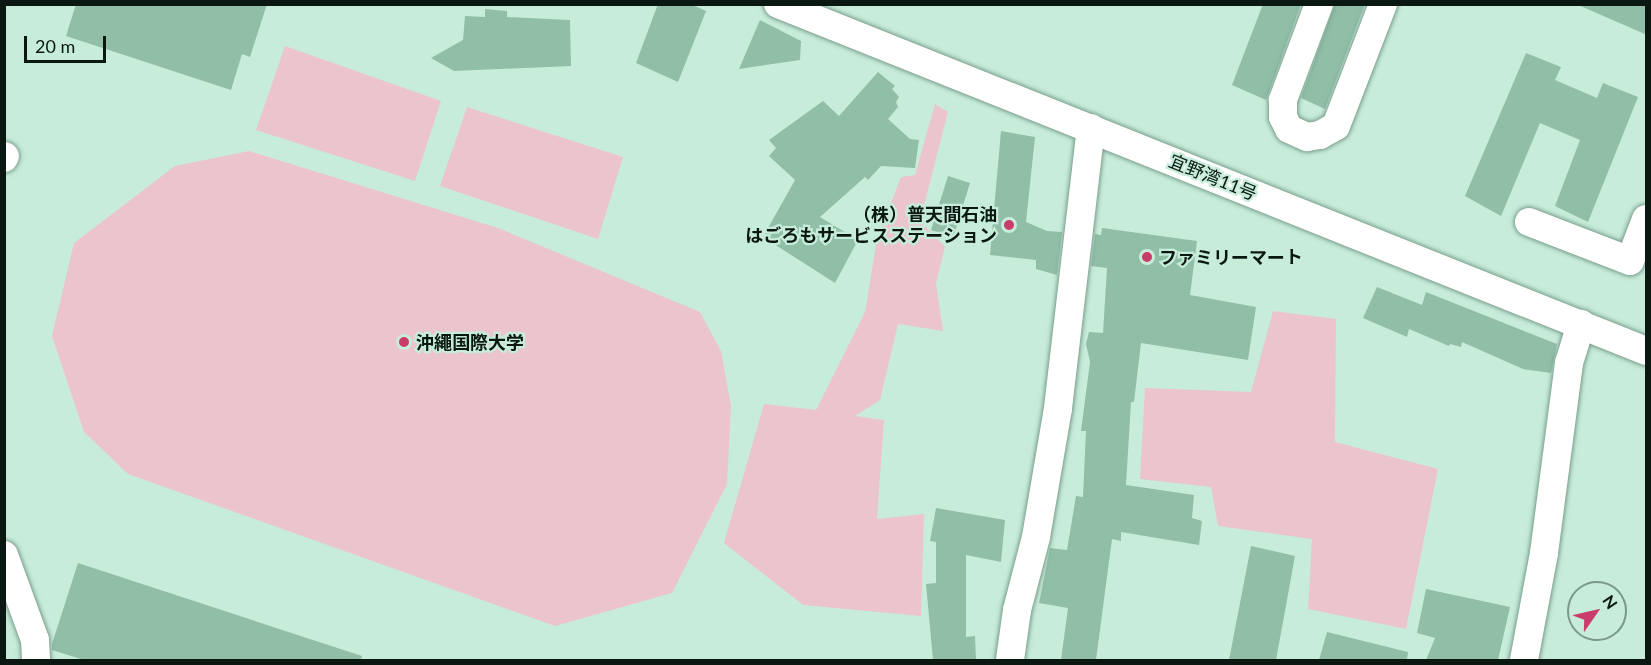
<!DOCTYPE html>
<meta charset="utf-8">
<style>
body{margin:0}
#map{position:relative;width:1651px;height:665px;overflow:hidden;background:#c7edda;font-family:Lato,"Noto Sans JP",sans-serif}
div>[style]{position:absolute}
[style*='--x']{left:calc(var(--x)*1px);top:calc(var(--y)*1px);width:calc(var(--w)*1px);rotate:calc(var(--a)*1deg)}
.green>*{inset:0;background:#ecc4cc}
.building>*{inset:0;background:#90bea7}
.roads{filter:drop-shadow(0 0 2px #7a9d8c) drop-shadow(0 0 2px #7a9d8c)}
.minor>*{height:28px;margin:-14px;padding:0 14px;transform-origin:14px;border-radius:14px;background:#fff}
.dots>*{width:16px;height:16px;translate:-50% -50%;box-sizing:border-box;border:3px solid #c7edda;border-radius:50%}
span{translate:-50% -50%;white-space:nowrap;text-align:center;line-height:1.15;-webkit-text-stroke:4.5px #c7edda;paint-order:stroke}
.street-label{font-size:18px;color:#0a1811}
.poi-label{font-size:18px;color:#0a1811;font-weight:700}
.right{translate:-100% -50%;text-align:right}
.left{translate:0 -50%;text-align:left}
.frame{position:absolute;inset:0;border:6px solid #0a1811;pointer-events:none}
.north{position:absolute;left:1567px;top:581px;width:60px;height:60px;box-sizing:border-box;background:#c7edda;border:2px solid #7b988a;border-radius:50%;rotate:56deg;font-size:16px;font-weight:700;line-height:24px;text-align:center;color:#0a1811}
.north::after{content:'';display:block;margin:auto;width:21px;height:27px;background:#ca3c6b;clip-path:polygon(50% 0,100% 100%,50% 72%,0 100%)}
.scale{position:absolute;left:24px;top:36px;width:82px;height:27px;box-sizing:border-box;border:3px solid #0a1811;border-top:0;padding-left:8px;font-size:18px;line-height:21px;white-space:nowrap;color:#0a1811;-webkit-text-stroke:4px #c7edda;paint-order:stroke}
</style>
<div id="map">
<div class="green">
<i style="clip-path:polygon(285px 46px,441px 101px,415px 181px,256px 130px)"></i>
<i style="clip-path:polygon(935px 104px,948px 112px,920px 221px,945px 247px,936px 283px,943px 331px,898px 324px,880px 400px,855px 416px,884px 420px,877px 519px,924px 514px,921px 616px,803px 605px,724px 543px,764px 404px,816px 410px,865px 312px,877px 239px,901px 177px,915px 175px)"></i>
<i style="clip-path:polygon(467px 107px,623px 157px,598px 239px,440px 186px)"></i>
<i style="clip-path:polygon(249px 151px,498px 228px,700px 312px,721px 351px,731px 406px,727px 484px,672px 593px,555px 626px,128px 474px,84px 432px,52px 336px,74px 243px,175px 166px)"></i>
<i style="clip-path:polygon(1273px 311px,1336px 319px,1335px 442px,1438px 469px,1406px 629px,1308px 609px,1312px 539px,1218px 526px,1211px 487px,1140px 479px,1145px 388px,1251px 392px)"></i>
</div>
<div class="building">
<i style="clip-path:polygon(76px 4px,267px 4px,250px 57px,242px 54px,231px 90px,66px 36px)"></i>
<i style="clip-path:polygon(658px 4px,690px 4px,706px 11px,678px 82px,636px 63px)"></i>
<i style="clip-path:polygon(1263px 4px,1301px 4px,1266px 100px,1232px 85px)"></i>
<i style="clip-path:polygon(1335px 4px,1365px 4px,1325px 109px,1301px 98px)"></i>
<i style="clip-path:polygon(1576px 4px,1647px 4px,1647px 35px)"></i>
<i style="clip-path:polygon(485px 9px,507px 11px,507px 17px,570px 20px,571px 66px,454px 71px,431px 58px,463px 40px,465px 16px,485px 17px)"></i>
<i style="clip-path:polygon(760px 20px,801px 41px,800px 60px,739px 69px)"></i>
<i style="clip-path:polygon(1526px 53px,1561px 67px,1555px 80px,1597px 98px,1603px 83px,1638px 97px,1588px 222px,1555px 206px,1580px 140px,1540px 123px,1501px 216px,1465px 196px)"></i>
<i style="clip-path:polygon(878px 72px,895px 86px,892px 89px,899px 97px,896px 102px,898px 107px,888px 119px,910px 139px,919px 140px,915px 168px,881px 166px,868px 180px,865px 177px,820px 217px,858px 240px,835px 283px,763px 237px,795px 180px,769px 156px,776px 148px,769px 140px,823px 101px,839px 116px)"></i>
<i style="clip-path:polygon(1001px 131px,1035px 137px,1026px 222px,1047px 231px,1062px 232px,1057px 275px,1036px 269px,1036px 260px,990px 255px)"></i>
<i style="clip-path:polygon(948px 176px,970px 183px,953px 238px,931px 230px)"></i>
<i style="clip-path:polygon(1102px 228px,1197px 241px,1190px 295px,1256px 307px,1248px 360px,1141px 343px,1134px 402px,1131px 402px,1126px 485px,1194px 495px,1192px 518px,1202px 521px,1199px 545px,1121px 532px,1121px 541px,1112px 539px,1096px 660px,1061px 660px,1068px 608px,1039px 603px,1050px 548px,1067px 550px,1076px 496px,1083px 497px,1086px 431px,1081px 431px,1090px 362px,1086px 344px,1089px 332px,1103px 333px,1107px 268px,1091px 266px,1095px 234px,1101px 235px)"></i>
<i style="clip-path:polygon(1377px 287px,1422px 305px,1426px 292px,1557px 344px,1551px 373px,1523px 369px,1462px 342px,1461px 347px,1450px 344px,1449px 346px,1409px 329px,1407px 337px,1363px 318px)"></i>
<i style="clip-path:polygon(936px 508px,1005px 520px,1001px 562px,966px 555px,966px 637px,975px 636px,976px 660px,933px 660px,926px 584px,936px 583px,936px 542px,930px 541px)"></i>
<i style="clip-path:polygon(1251px 546px,1295px 556px,1276px 660px,1229px 660px)"></i>
<i style="clip-path:polygon(78px 563px,362px 656px,361px 660px,84px 660px,52px 650px,52px 644px)"></i>
<i style="clip-path:polygon(1426px 589px,1510px 607px,1498px 660px,1426px 660px,1435px 638px,1417px 633px)"></i>
<i style="clip-path:polygon(1327px 632px,1408px 652px,1407px 660px,1319px 660px)"></i>
</div>
<div class="roads">
<div class="minor">
<i style="--x:778;--y:4;--w:935;--a:21.79"></i>
<i style="--x:1319;--y:4;--w:103;--a:110.6"></i>
<i style="--x:1283;--y:100;--w:17;--a:90"></i>
<i style="--x:1283;--y:117;--w:13;--a:63"></i>
<i style="--x:1289;--y:129;--w:20;--a:24"></i>
<i style="--x:1307;--y:137;--w:13;--a:-9"></i>
<i style="--x:1320;--y:135;--w:18;--a:-29"></i>
<i style="--x:1336;--y:126;--w:131;--a:-68.9"></i>
<i style="--x:4;--y:158;--w:2;--a:-63"></i>
<i style="--x:1529;--y:222;--w:108;--a:21.1"></i>
<i style="--x:1630;--y:261;--w:45;--a:-69.1"></i>
<i style="--x:4;--y:555;--w:90;--a:70"></i>
<i style="--x:35;--y:640;--w:20;--a:87"></i>
<i style="--x:1010;--y:660;--w:50;--a:-82"></i>
<i style="--x:1017;--y:610;--w:75;--a:-75.4"></i>
<i style="--x:1036;--y:537;--w:131;--a:-80.3"></i>
<i style="--x:1058;--y:408;--w:282;--a:-83.3"></i>
<i style="--x:1524;--y:660;--w:109;--a:-79.4"></i>
<i style="--x:1544;--y:553;--w:192;--a:-82.5"></i>
<i style="--x:1569;--y:363;--w:41;--a:-72.9"></i>
</div>
</div>
<div class="dots">
<i style="left:1009px;top:225px;background:#ca3c6b"></i>
<i style="left:1147px;top:257px;background:#ca3c6b"></i>
<i style="left:404px;top:342px;background:#ca3c6b"></i>
</div>
<div class="street-label">
<span style="left:1213px;top:177px;rotate:22deg">宜野湾11号</span>
</div>
<div class="poi-label">
<span class="right" style="left:997px;top:225px">（株）普天間石油<br>はごろもサービスステーション</span>
<span class="left" style="left:1159px;top:257px">ファミリーマート</span>
<span class="left" style="left:416px;top:342px">沖繩国際大学</span>
</div>
<div class="frame"></div>
<div class="north">N</div>
<div class="scale">20 m</div>
</div>
